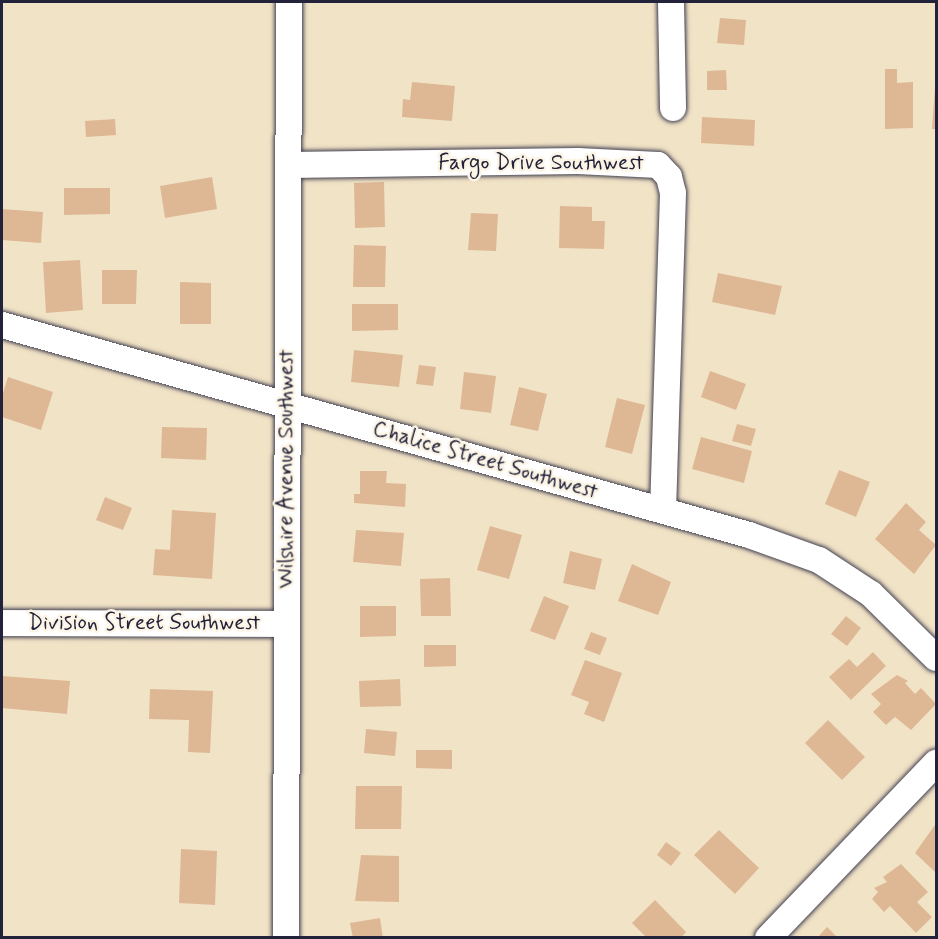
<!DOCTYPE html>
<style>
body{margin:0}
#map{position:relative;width:938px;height:939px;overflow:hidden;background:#f1e3c6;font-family:Mynerve,sans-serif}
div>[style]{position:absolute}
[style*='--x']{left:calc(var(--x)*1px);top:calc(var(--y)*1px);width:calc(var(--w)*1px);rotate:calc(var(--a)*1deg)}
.building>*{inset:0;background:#deb895}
.roads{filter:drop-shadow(0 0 2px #413f50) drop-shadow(0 0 2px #413f50)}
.minor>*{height:26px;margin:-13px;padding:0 13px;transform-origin:13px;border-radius:13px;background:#fff}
span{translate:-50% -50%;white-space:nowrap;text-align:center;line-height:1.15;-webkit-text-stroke:5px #fcf5e5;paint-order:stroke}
.street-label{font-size:22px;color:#22223b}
.frame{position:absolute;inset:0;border:3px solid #22223b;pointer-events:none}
</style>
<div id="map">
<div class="building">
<i style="clip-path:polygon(720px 18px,746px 20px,744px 45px,717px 43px)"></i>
<i style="clip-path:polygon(885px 69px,897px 69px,897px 83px,913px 82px,913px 128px,885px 129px)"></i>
<i style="clip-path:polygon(726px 70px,727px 90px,707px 90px,707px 71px)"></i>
<i style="clip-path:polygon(412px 82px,455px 86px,452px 121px,402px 117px,403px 99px,410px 100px)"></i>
<i style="clip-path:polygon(935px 87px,936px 87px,936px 129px,932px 129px)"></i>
<i style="clip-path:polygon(702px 117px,755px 120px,754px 146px,701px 143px)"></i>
<i style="clip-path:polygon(115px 119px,116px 135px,86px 137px,85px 121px)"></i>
<i style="clip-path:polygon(212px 177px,217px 209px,165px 218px,160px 186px)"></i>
<i style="clip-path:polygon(384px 182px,385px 227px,355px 228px,354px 183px)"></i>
<i style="clip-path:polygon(64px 188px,110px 188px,110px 214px,64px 215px)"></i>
<i style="clip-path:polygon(560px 206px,592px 207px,592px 221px,605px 221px,604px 249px,559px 248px)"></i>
<i style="clip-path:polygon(2px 209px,43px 212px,41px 243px,2px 240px)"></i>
<i style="clip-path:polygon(471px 213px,498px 214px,496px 251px,468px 250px)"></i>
<i style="clip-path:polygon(354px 245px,386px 246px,385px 287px,353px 287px)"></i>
<i style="clip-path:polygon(80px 260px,83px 310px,46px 313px,43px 262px)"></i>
<i style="clip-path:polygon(102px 270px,137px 270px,136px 304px,102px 304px)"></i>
<i style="clip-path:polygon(718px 273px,782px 286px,775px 315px,712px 302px)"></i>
<i style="clip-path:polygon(180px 282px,211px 283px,211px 324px,180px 324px)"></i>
<i style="clip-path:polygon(352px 304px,398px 304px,398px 330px,352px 331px)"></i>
<i style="clip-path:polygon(354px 350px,403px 355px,399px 387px,351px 382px)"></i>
<i style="clip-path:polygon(419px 365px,436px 367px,433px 386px,416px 384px)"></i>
<i style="clip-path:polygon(710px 371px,746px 384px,736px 410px,701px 397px)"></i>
<i style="clip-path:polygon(464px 372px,496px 376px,491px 413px,460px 409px)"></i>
<i style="clip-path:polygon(8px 377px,53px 392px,41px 430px,2px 417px,2px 396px)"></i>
<i style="clip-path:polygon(519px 387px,547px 394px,538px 431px,510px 425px)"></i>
<i style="clip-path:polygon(617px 398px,645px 405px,632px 454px,605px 447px)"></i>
<i style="clip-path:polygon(737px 424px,756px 429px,751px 446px,732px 441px)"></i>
<i style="clip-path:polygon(162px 427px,207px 428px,206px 460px,161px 458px)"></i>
<i style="clip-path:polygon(701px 437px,752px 451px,744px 483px,692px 469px)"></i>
<i style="clip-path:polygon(839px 470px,870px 482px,856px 517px,825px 504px)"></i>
<i style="clip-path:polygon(360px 471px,387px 471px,386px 483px,406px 484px,405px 507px,354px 503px,354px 494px,360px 494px)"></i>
<i style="clip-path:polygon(105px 497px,132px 508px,123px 530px,96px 520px)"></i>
<i style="clip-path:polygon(906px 503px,926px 522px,919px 530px,936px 545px,914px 574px,875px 539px)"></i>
<i style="clip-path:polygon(172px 510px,216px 513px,212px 579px,153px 575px,155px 549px,170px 550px)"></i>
<i style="clip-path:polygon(490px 526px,522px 535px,509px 579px,477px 570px)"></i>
<i style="clip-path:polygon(356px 530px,404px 533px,401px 566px,353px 562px)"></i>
<i style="clip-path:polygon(570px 551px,602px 559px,595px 590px,563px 583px)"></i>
<i style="clip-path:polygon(632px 564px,671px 582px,658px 615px,618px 601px)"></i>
<i style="clip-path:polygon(450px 578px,451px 616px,421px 616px,420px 579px)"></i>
<i style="clip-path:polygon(544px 596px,569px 606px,555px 640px,530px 631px)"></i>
<i style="clip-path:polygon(360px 606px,396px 606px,396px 636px,360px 637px)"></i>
<i style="clip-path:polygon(846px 616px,861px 628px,847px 646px,831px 634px)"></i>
<i style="clip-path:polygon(591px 632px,607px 638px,600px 655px,584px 649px)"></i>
<i style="clip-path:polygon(424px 645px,456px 645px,456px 666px,424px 667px)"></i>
<i style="clip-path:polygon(873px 652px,886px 666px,851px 700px,829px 677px,849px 659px,857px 667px)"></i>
<i style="clip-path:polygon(585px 660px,622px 673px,604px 722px,584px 714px,589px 702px,571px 695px)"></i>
<i style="clip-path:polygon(897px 675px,908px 681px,905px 683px,915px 694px,921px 688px,936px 704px,911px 730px,895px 717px,886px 725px,873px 712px,881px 704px,871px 694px)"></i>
<i style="clip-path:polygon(2px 676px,70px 681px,67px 714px,2px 708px)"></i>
<i style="clip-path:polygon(400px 679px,401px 706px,360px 707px,359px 681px)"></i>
<i style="clip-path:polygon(150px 689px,213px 691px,210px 753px,188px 752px,189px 720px,149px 719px)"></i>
<i style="clip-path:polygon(828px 720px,865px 757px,842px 780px,805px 743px)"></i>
<i style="clip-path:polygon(366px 729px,397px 732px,395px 756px,364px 753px)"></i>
<i style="clip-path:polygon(416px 750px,452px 750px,452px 769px,416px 768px)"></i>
<i style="clip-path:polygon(356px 786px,402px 786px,401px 829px,355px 829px)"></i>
<i style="clip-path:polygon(935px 825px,936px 826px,936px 873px,915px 853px)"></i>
<i style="clip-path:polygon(719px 830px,759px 868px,735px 894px,694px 855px)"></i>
<i style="clip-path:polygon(666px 842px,681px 853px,671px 866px,657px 855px)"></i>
<i style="clip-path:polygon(181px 849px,217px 851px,215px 905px,179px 903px)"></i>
<i style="clip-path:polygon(361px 855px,399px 856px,399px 902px,355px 901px)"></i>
<i style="clip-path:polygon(901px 864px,928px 892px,917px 902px,932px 917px,916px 933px,890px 906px,884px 912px,872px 899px,878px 892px,874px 888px,887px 882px,883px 877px)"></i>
<i style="clip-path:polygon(655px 900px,686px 932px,681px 938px,647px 938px,632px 923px)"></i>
<i style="clip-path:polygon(380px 918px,383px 938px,353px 938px,350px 923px)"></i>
<i style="clip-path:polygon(827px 927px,838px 938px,817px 938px)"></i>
</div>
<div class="roads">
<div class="minor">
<i style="--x:671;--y:2;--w:106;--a:88.9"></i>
<i style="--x:289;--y:165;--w:289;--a:-0.8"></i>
<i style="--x:578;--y:161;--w:80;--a:2.9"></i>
<i style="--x:658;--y:165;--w:16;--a:47"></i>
<i style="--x:669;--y:177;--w:16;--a:76"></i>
<i style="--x:673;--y:193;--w:317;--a:91.8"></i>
<i style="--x:2;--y:325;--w:776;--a:15.7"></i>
<i style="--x:749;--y:535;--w:74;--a:19.7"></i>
<i style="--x:819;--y:560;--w:62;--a:33.2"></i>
<i style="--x:871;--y:594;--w:91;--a:44.6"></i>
<i style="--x:2;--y:623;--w:285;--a:0.2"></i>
<i style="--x:286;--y:938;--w:936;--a:-89.82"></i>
<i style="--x:768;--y:938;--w:243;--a:-46.2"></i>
</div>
</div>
<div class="street-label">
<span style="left:541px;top:164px">Fargo Drive Southwest</span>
<span style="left:485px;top:461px;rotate:16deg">Chalice Street Southwest</span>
<span style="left:287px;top:469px;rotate:-90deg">Wilshire Avenue Southwest</span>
<span style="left:144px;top:624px">Division Street Southwest</span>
</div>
<div class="frame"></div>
</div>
